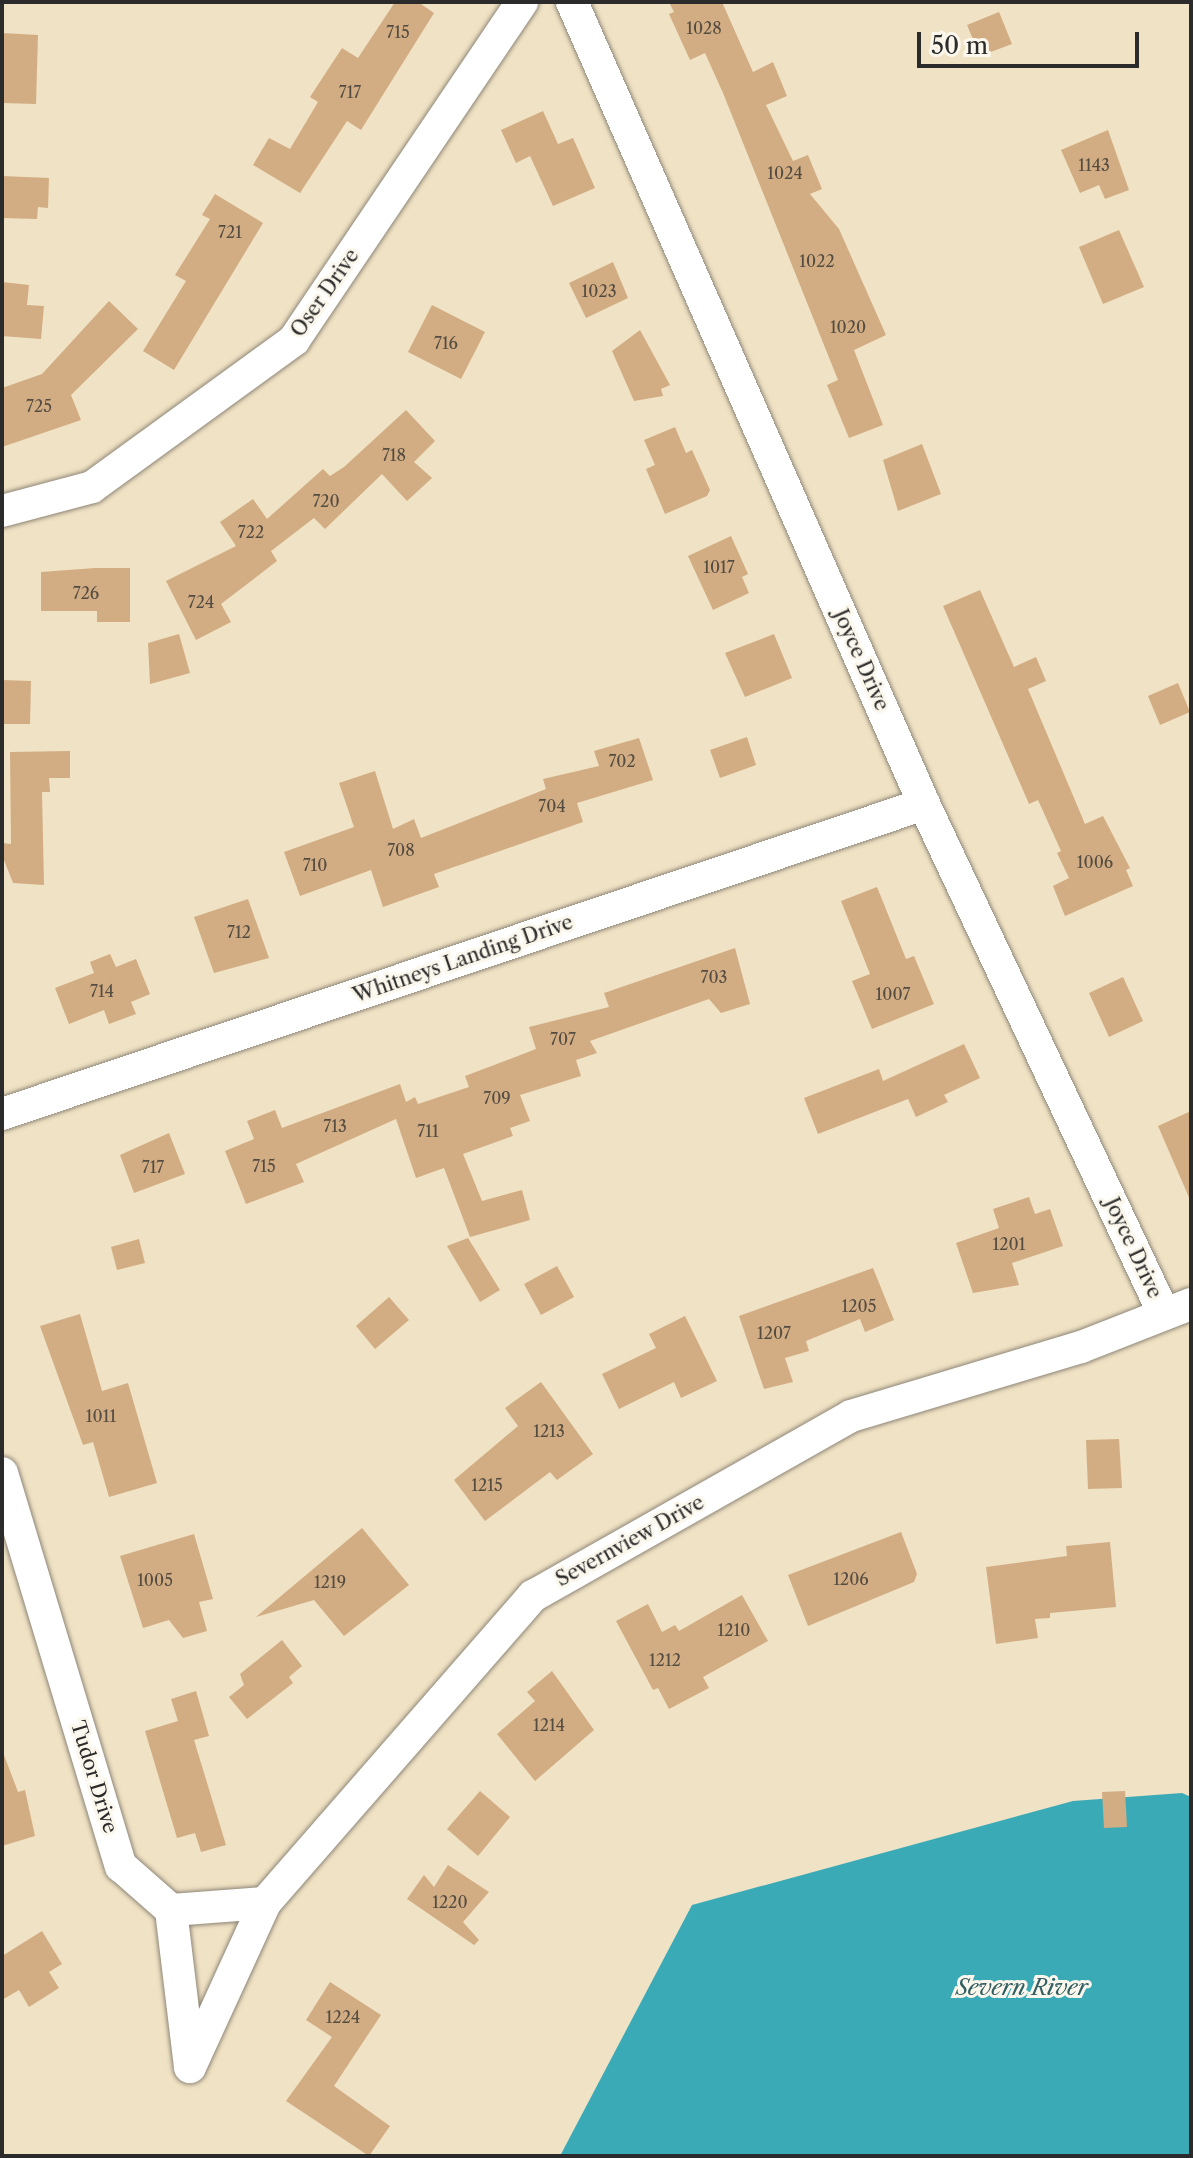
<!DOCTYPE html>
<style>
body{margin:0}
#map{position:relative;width:1193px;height:2158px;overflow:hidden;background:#f0e2c4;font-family:"Libre Caslon Text",serif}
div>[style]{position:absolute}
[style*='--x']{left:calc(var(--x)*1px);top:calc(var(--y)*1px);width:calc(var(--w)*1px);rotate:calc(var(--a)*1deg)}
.water>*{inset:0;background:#3aaab7}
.building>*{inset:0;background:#d2ad83}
.roads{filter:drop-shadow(0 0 2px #8e8678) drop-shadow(0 0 2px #8e8678)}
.street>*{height:32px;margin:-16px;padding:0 16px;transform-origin:16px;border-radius:16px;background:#fff}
span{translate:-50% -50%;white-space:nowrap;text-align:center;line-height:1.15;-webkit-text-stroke:6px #fbf7ec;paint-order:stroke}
.number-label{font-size:16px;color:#554c41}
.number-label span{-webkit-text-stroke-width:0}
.street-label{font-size:20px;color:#2b2b2b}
.water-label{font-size:22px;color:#315e63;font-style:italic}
.frame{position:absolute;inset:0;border:4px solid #2b2b2b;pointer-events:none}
.scale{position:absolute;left:917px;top:32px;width:222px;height:36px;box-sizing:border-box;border:4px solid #2b2b2b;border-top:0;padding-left:10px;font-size:24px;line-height:28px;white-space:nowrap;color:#2b2b2b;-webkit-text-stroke:6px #fbf7ec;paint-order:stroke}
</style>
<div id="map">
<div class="water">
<i style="clip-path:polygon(1182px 1793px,1191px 1797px,1191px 2156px,560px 2156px,692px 1905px,1073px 1801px)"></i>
</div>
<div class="building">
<i style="clip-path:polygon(395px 2px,418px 2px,434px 13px,361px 130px,347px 121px,300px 193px,253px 165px,269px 138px,290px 149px,318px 102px,310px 97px,342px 48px,358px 58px)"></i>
<i style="clip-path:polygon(669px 2px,722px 2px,753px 72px,773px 62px,787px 96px,766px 105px,793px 161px,808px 155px,822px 189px,810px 194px,839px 229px,886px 335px,854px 350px,883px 425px,849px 438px,827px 385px,838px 380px,723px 93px,705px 53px,690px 60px,669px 14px,674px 12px)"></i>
<i style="clip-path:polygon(999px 12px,1012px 44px,980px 56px,967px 25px)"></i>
<i style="clip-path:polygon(2px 33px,38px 35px,36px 104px,2px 103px)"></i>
<i style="clip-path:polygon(543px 111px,558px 144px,573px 138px,595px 188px,553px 206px,530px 156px,516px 163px,501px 130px)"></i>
<i style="clip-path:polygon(1108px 130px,1129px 190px,1105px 199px,1099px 185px,1080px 193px,1061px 150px)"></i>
<i style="clip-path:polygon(2px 176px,49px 178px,48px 208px,38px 207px,37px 219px,2px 218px)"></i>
<i style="clip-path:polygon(215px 194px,263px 223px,174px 370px,143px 351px,186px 281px,175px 275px,210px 219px,202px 215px)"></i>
<i style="clip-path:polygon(1119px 230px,1144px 287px,1103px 304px,1079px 247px)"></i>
<i style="clip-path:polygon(613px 262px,628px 298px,586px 318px,569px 283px)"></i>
<i style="clip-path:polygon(2px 282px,29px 285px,27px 305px,44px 306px,41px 339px,2px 336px)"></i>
<i style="clip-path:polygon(109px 301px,138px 329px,71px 395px,81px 420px,2px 447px,2px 388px,42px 374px)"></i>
<i style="clip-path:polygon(432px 305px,485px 332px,461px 379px,408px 352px)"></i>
<i style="clip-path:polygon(640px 330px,670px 385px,661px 389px,663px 396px,634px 401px,612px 351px)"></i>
<i style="clip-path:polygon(406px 410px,435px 441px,414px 462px,432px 478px,407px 501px,382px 474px,325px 529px,314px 518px,271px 551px,277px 561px,221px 604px,231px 622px,196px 640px,166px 581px,236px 546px,220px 522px,253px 499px,267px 519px,323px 469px,330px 476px,344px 467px)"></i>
<i style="clip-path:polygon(675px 427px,686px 453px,692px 450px,710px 490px,707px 496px,665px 514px,646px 469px,655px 465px,644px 440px)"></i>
<i style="clip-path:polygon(922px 444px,941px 494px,898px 511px,883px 460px)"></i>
<i style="clip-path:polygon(731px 536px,748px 574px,742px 577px,749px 593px,713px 610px,688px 556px)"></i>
<i style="clip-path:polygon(95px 568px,130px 568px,130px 622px,97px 622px,97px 611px,41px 611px,41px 572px)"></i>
<i style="clip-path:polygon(980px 590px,1014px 667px,1036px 657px,1046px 681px,1028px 689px,1085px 824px,1103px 816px,1130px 868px,1126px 870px,1133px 886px,1065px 916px,1053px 886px,1069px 878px,1057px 853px,1061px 851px,1038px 800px,1029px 804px,943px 606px)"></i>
<i style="clip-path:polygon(179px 634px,190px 673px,150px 684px,148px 643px)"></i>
<i style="clip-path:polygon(774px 634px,792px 678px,745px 697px,725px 653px)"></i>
<i style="clip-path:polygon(2px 680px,31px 681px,30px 724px,2px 724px)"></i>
<i style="clip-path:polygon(1178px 683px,1190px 712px,1160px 725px,1148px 696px)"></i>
<i style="clip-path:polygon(747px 737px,756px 765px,720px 778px,710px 750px)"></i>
<i style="clip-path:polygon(639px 738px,653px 780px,577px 803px,583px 822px,434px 874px,439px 887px,383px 907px,371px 870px,300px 896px,284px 852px,354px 827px,339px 783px,375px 771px,393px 829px,414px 819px,421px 838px,546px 789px,543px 779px,599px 766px,594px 751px)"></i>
<i style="clip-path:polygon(70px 751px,70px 778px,49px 778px,50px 792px,42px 792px,44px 885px,13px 883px,2px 855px,2px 843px,11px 844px,10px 752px)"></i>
<i style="clip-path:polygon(877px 887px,906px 959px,914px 956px,934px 1004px,872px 1029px,852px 981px,870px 974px,841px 901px)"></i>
<i style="clip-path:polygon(248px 899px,269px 958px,214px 973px,194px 917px)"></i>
<i style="clip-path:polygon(735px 948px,750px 1004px,721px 1013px,709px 999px,590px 1041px,597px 1053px,576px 1060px,581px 1076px,520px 1095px,530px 1121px,510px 1128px,513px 1136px,463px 1154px,482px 1201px,522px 1190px,530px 1220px,470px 1237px,444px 1168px,416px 1178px,396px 1119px,296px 1164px,304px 1182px,246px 1204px,225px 1151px,254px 1139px,247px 1121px,275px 1110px,282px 1128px,400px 1084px,406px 1102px,415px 1097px,418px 1104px,469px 1087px,465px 1076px,536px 1049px,529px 1027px,609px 1007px,604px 993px)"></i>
<i style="clip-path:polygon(110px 954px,116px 967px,136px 959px,150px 994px,131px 1002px,136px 1014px,109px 1024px,104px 1010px,69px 1024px,55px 988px,94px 973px,90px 962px)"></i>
<i style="clip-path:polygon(1123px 977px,1143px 1021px,1109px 1037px,1089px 993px)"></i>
<i style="clip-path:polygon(964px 1044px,980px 1078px,944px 1095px,948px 1102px,916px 1117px,908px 1099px,818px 1134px,804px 1098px,879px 1069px,883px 1081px)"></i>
<i style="clip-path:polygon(1191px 1111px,1191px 1202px,1158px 1126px)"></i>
<i style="clip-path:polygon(169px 1133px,185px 1174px,134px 1193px,120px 1155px)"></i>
<i style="clip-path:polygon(1029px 1197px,1035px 1214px,1050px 1209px,1063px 1246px,1012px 1263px,1019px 1285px,973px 1293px,956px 1243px,999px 1228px,993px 1209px)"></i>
<i style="clip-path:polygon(468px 1238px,500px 1290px,480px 1302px,447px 1246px)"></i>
<i style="clip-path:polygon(139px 1239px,145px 1263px,117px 1270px,111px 1247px)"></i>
<i style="clip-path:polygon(557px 1266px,574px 1297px,541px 1315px,524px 1284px)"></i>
<i style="clip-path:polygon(873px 1268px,894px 1320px,865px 1332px,860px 1319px,806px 1341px,809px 1351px,785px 1358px,793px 1382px,764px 1389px,739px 1316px)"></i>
<i style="clip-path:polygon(389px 1297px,409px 1320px,375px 1349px,356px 1326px)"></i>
<i style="clip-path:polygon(80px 1314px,102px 1391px,128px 1383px,157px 1483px,109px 1497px,93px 1442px,83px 1445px,40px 1326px)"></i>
<i style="clip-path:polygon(685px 1316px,717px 1381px,681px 1398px,674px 1382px,619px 1409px,602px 1374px,656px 1348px,649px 1334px)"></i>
<i style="clip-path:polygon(541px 1382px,593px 1454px,557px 1480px,550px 1472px,485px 1521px,454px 1480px,518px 1426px,505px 1408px)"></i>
<i style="clip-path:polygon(1119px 1439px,1122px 1488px,1088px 1489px,1086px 1440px)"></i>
<i style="clip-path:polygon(362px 1528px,409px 1585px,344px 1636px,314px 1600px,256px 1617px)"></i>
<i style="clip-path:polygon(901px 1532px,917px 1574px,914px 1582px,808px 1626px,788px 1575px)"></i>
<i style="clip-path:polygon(194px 1534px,213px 1599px,199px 1602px,207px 1631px,183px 1638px,169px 1620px,143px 1628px,120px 1556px)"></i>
<i style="clip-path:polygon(1110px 1542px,1116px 1607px,1050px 1613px,1050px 1618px,1035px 1619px,1038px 1638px,996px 1644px,986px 1567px,1067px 1556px,1066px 1546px)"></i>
<i style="clip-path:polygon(742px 1595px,768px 1641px,703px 1677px,709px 1688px,669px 1709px,658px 1688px,653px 1690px,616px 1621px,648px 1604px,662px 1632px,675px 1625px,679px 1631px)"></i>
<i style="clip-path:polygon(282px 1640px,302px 1666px,289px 1677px,293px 1683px,247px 1719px,229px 1697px,244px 1685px,240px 1674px)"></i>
<i style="clip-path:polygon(552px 1671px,594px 1730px,535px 1781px,497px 1734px,535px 1701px,527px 1692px)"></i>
<i style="clip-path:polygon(196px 1691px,209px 1736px,194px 1740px,226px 1845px,201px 1852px,195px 1833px,177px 1838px,145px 1731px,178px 1721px,171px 1699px)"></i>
<i style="clip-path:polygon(4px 1755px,18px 1792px,25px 1790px,35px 1836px,2px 1846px)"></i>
<i style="clip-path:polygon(480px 1791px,510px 1817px,478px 1856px,447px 1829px)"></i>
<i style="clip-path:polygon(1125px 1791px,1127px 1827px,1104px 1828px,1102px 1792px)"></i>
<i style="clip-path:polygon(448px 1865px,489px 1892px,463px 1922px,479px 1940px,474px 1945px,407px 1899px,424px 1875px,434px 1887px)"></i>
<i style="clip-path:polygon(42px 1931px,62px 1964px,49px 1972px,59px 1988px,29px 2007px,19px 1990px,2px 2000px,2px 1956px)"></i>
<i style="clip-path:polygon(330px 1982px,381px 2015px,334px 2086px,390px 2126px,369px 2156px,286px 2101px,332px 2037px,306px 2020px)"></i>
</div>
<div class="roads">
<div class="street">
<i style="--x:572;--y:2;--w:876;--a:66.3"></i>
<i style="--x:924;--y:804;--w:561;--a:64.8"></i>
<i style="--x:2;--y:511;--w:93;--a:-14.9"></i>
<i style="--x:92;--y:487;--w:250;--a:-36"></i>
<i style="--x:294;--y:340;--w:408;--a:-56"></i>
<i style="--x:2;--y:1114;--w:973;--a:-18.58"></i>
<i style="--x:2;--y:1473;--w:411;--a:73.2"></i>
<i style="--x:121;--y:1866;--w:67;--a:41.3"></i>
<i style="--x:171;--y:1910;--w:158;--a:83.1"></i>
<i style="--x:171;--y:1910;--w:94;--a:-4.3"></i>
<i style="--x:265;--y:1903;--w:408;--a:-48.9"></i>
<i style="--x:533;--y:1596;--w:365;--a:-29.5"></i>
<i style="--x:851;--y:1416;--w:240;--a:-16.7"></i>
<i style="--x:1081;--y:1347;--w:118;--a:-21.4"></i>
<i style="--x:190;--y:2067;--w:180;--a:-65.4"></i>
</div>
</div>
<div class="number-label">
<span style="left:704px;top:28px">1028</span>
<span style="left:398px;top:32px">715</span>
<span style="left:350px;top:92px">717</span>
<span style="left:1094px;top:165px">1143</span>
<span style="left:785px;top:173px">1024</span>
<span style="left:230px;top:232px">721</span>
<span style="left:817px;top:261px">1022</span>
<span style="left:599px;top:291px">1023</span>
<span style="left:848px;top:327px">1020</span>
<span style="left:446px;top:343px">716</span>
<span style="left:39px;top:406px">725</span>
<span style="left:394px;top:455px">718</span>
<span style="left:326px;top:501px">720</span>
<span style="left:251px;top:532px">722</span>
<span style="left:719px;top:567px">1017</span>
<span style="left:86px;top:593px">726</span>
<span style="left:201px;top:602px">724</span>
<span style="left:622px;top:761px">702</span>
<span style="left:552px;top:806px">704</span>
<span style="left:401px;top:850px">708</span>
<span style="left:1095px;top:862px">1006</span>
<span style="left:315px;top:865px">710</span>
<span style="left:239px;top:932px">712</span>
<span style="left:714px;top:977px">703</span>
<span style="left:102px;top:991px">714</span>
<span style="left:893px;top:994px">1007</span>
<span style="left:563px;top:1039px">707</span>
<span style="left:497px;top:1098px">709</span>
<span style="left:335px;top:1126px">713</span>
<span style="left:428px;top:1131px">711</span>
<span style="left:264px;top:1166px">715</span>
<span style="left:153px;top:1167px">717</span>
<span style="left:1009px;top:1244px">1201</span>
<span style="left:859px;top:1306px">1205</span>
<span style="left:774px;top:1333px">1207</span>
<span style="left:101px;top:1416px">1011</span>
<span style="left:549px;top:1431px">1213</span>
<span style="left:487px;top:1485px">1215</span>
<span style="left:851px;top:1579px">1206</span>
<span style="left:155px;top:1580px">1005</span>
<span style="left:330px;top:1582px">1219</span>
<span style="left:734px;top:1630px">1210</span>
<span style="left:665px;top:1660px">1212</span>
<span style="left:549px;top:1725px">1214</span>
<span style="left:450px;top:1902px">1220</span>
<span style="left:343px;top:2017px">1224</span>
</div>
<div class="street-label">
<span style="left:325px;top:293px;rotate:-55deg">Oser Drive</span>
<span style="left:861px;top:660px;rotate:66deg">Joyce Drive</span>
<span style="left:463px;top:959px;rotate:-19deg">Whitneys Landing Drive</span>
<span style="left:1133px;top:1248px;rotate:65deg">Joyce Drive</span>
<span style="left:630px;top:1541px;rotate:-29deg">Severnview Drive</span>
<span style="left:94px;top:1777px;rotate:73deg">Tudor Drive</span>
</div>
<div class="water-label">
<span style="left:1022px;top:1988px">Severn River</span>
</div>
<div class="frame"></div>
<div class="scale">50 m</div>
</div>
